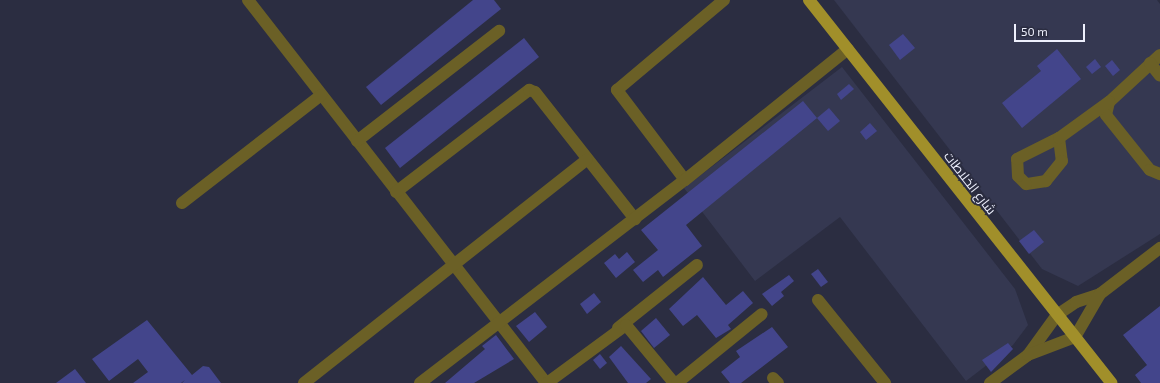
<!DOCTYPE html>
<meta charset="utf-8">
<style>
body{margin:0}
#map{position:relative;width:1160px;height:383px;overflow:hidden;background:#2b2d41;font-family:"Exo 2",Cairo,sans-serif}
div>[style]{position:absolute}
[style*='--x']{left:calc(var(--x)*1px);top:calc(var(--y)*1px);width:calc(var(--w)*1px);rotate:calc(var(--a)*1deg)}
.built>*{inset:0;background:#353851}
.building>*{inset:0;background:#43458b}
.minor>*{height:12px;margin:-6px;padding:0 6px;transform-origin:6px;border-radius:6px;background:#6b6026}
.major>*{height:12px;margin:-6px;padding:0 6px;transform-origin:6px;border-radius:6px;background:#a18f2a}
span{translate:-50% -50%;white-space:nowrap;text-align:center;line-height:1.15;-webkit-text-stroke:3.5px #2b2d41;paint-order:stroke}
.street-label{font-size:13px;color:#eef0fd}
.scale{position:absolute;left:1014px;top:24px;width:71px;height:18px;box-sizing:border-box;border:2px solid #eef0fd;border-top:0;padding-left:5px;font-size:12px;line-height:14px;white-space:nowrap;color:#eef0fd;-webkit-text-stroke:3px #2b2d41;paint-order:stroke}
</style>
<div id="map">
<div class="built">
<i style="clip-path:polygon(834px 0,1157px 0,1160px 4px,1160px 234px,1078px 286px,1042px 269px)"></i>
<i style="clip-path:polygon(842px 67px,1015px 289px,1028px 325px,1013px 345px,966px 381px,840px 217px,755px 281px,684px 188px)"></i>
</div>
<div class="building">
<i style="clip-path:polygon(473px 0,494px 0,501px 9px,381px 105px,366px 87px)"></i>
<i style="clip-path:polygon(903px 34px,915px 48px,900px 60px,889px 45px)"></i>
<i style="clip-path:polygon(524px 38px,539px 57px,400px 168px,385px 148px)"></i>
<i style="clip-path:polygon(1057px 49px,1081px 79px,1022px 128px,1002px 103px,1041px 71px,1037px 66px)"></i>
<i style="clip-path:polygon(1095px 59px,1101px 67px,1092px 74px,1086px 67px)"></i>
<i style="clip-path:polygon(1112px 60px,1120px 70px,1113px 76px,1105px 66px)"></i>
<i style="clip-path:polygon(849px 84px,854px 89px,841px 100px,837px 94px)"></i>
<i style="clip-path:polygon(803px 101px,817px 118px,686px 225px,702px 246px,663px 277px,658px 270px,643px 282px,633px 270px,658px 250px,641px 230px)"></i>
<i style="clip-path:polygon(829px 108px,840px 121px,828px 131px,817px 118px)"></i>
<i style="clip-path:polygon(870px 123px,877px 131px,866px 140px,860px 132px)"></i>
<i style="clip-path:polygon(1034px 230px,1044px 242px,1029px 254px,1019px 241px)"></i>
<i style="clip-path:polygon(627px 252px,635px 262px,616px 278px,604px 263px,615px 254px,619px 259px)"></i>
<i style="clip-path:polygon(818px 269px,828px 282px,821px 287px,811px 274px)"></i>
<i style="clip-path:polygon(789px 275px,794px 281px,781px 292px,784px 296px,772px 306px,762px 294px)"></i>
<i style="clip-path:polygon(703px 277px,726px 305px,743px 291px,753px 303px,728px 325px,731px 329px,716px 338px,697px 315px,683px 326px,669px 309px)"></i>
<i style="clip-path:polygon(594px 293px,601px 302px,587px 314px,580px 304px)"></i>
<i style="clip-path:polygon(1160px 306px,1160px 383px,1141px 383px,1135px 375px,1147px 365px,1123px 335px)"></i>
<i style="clip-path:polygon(535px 312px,547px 327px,529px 342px,516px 326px)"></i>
<i style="clip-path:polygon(656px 318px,670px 335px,654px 348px,641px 331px)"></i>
<i style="clip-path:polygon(147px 320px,192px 375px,203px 366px,209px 367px,221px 383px,182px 383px,185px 380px,181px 383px,133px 383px,148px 372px,138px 359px,109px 381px,92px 359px)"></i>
<i style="clip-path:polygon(772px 327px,788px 347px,741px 383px,730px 383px,721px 372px,740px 357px,736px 351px)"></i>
<i style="clip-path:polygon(496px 335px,514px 359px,474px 383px,445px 383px,485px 349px,482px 346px)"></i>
<i style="clip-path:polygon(1008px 343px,1013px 349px,991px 372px,982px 360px)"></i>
<i style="clip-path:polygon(621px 346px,651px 379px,646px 383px,628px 383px,609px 357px)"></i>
<i style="clip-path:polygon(600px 354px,607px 363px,600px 369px,593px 360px)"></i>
<i style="clip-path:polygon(75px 369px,86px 383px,56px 383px)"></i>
</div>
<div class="minor">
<i style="--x:248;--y:0;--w:485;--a:52.1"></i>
<i style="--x:1160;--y:55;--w:69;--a:137.3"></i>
<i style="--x:1109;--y:102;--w:13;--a:103"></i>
<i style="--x:1106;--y:115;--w:70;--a:51.3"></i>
<i style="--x:1150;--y:170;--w:11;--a:22"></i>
<i style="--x:1150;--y:63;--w:16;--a:52"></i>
<i style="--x:1059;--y:138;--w:23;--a:83"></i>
<i style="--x:1062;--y:161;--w:26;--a:129"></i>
<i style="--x:1046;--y:181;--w:20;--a:171"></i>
<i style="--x:1026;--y:184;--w:11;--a:-135"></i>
<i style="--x:1018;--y:176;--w:17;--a:-93"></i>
<i style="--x:1017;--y:159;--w:47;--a:-26.6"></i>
<i style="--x:1059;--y:138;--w:62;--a:-35.8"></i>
<i style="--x:357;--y:141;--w:180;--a:-37.8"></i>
<i style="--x:685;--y:180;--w:113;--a:-127.1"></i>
<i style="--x:617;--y:90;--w:140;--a:-40.1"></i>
<i style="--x:396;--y:192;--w:168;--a:-37.5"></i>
<i style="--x:529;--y:90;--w:6;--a:18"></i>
<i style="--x:535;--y:92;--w:162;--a:51.8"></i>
<i style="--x:182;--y:203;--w:176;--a:-37.8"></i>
<i style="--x:818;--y:300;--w:107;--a:51.1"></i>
<i style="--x:618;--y:328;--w:101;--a:-38.6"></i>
<i style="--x:1028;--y:355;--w:49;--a:-54.1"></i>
<i style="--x:1057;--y:315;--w:23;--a:-34"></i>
<i style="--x:1076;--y:302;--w:25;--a:-18"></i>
<i style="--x:1100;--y:294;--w:76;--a:-37.5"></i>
<i style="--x:773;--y:378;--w:7;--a:45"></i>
<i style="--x:304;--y:383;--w:360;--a:-38.3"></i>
<i style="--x:420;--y:383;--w:334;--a:-37.5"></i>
<i style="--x:685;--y:180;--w:209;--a:-38.8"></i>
<i style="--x:547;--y:383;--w:98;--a:-36.3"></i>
<i style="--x:626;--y:325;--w:75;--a:50.4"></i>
<i style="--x:677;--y:383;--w:109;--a:-39.1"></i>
<i style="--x:990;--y:383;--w:47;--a:-36.4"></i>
<i style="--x:1028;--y:355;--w:50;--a:-21"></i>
<i style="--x:1075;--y:337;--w:50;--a:-59.8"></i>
</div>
<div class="major">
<i style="--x:809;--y:0;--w:488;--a:51.7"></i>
</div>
<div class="street-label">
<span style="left:970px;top:183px;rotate:52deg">شارع الخلاطات</span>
</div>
<div class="scale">50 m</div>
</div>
